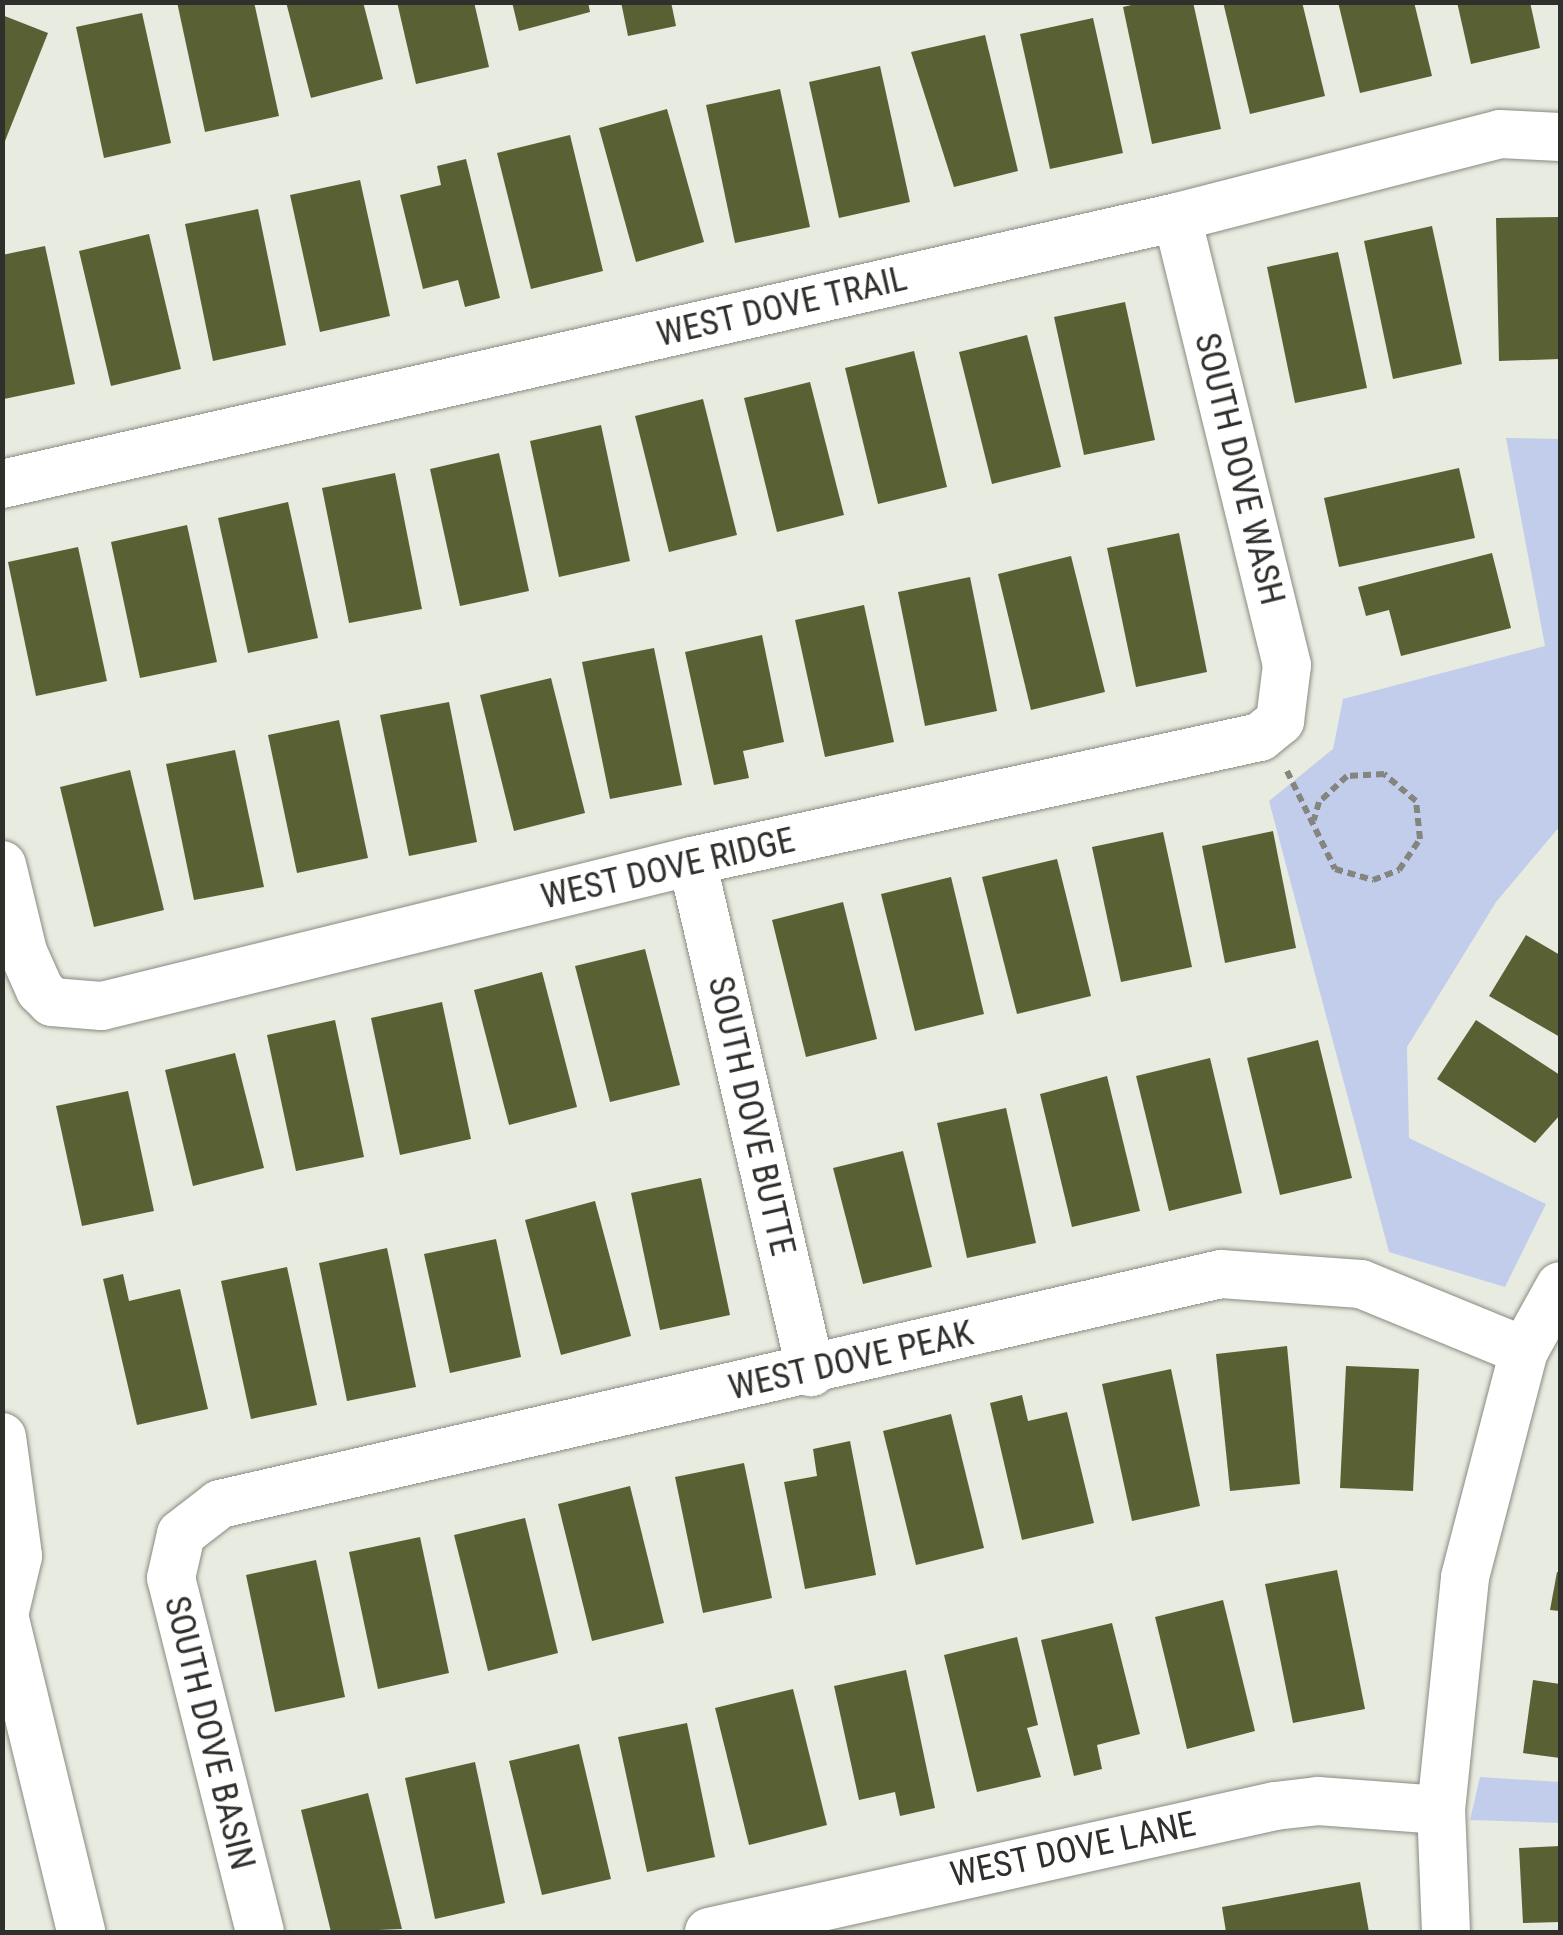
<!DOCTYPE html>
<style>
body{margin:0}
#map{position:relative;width:1563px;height:1935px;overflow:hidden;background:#e8ebe0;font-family:"Roboto Condensed",sans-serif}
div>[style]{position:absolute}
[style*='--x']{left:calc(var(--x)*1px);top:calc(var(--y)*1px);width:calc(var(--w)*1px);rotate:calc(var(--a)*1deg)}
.green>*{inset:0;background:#c2cdec}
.building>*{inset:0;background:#596134}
.path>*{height:6px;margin-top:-3px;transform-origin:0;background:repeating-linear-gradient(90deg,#83857e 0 8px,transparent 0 13px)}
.roads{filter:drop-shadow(0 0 2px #898b81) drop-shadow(0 0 2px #898b81)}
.minor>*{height:48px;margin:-24px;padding:0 24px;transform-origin:24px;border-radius:24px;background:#fff}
span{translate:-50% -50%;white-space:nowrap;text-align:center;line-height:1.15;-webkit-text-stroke:10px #fff;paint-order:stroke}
.street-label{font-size:35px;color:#2f302c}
.frame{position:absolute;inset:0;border:5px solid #2f302c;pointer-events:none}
</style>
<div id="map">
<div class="green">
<i style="clip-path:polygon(1506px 438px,1560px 439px,1560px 826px,1496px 902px,1407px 1047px,1409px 1138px,1546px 1204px,1505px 1287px,1389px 1252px,1269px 801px,1333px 749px,1343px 699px,1545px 646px)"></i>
<i style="clip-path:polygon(1480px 1777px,1560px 1782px,1560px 1823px,1470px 1820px)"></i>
</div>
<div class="building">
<i style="clip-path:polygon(177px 2px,254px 2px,279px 116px,205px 132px)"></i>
<i style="clip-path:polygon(286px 2px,363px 2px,383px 79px,311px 98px)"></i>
<i style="clip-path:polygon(397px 2px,474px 2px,489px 67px,416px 84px)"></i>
<i style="clip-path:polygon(512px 2px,588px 2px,590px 12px,519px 31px)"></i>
<i style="clip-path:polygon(621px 2px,671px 2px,676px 26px,628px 36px)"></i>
<i style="clip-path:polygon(1144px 2px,1193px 2px,1221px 129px,1152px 144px,1123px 7px)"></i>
<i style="clip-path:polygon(1223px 2px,1302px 2px,1325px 96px,1250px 114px)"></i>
<i style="clip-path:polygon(1338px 2px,1414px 2px,1432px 76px,1360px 93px)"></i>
<i style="clip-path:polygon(1457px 2px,1530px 2px,1540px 48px,1471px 64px)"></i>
<i style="clip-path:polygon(142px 13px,171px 143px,104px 158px,76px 27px)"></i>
<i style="clip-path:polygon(2px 15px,48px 33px,3px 146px,2px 146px)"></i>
<i style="clip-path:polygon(1093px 18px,1123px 153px,1050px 169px,1020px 34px)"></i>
<i style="clip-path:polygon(985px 35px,1018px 171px,954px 187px,911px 52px)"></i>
<i style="clip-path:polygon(880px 66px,910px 202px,839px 218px,809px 82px)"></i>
<i style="clip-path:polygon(780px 89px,810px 227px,735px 243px,706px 105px)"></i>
<i style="clip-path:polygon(667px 109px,704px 242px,636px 262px,599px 128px)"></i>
<i style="clip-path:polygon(570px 135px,603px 271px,531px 289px,497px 153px)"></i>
<i style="clip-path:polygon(466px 159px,500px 298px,465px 307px,458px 280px,423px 289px,400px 195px,441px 185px,437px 166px)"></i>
<i style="clip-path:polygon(360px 180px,390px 316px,320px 332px,290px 195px)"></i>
<i style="clip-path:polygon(258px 209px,286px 345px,213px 361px,185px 224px)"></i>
<i style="clip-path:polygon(1560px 217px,1560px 359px,1499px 361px,1496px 218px)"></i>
<i style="clip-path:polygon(1432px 226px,1462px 364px,1393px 379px,1364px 241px)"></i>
<i style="clip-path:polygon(149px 234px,181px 369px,111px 386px,79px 251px)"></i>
<i style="clip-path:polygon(45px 246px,75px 384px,4px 399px,2px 255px)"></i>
<i style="clip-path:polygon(1338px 252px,1367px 388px,1295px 403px,1267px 267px)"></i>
<i style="clip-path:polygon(1125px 302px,1155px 440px,1084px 455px,1054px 317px)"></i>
<i style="clip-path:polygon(1027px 335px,1061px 467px,992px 484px,959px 352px)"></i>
<i style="clip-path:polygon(914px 351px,947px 487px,878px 504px,845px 368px)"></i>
<i style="clip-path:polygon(810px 382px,844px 515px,777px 532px,744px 398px)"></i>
<i style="clip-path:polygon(703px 399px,737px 535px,669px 552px,635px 416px)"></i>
<i style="clip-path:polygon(601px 425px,630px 561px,559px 577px,530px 441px)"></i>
<i style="clip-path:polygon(499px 453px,529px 591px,460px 606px,430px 469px)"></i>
<i style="clip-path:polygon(1459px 468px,1475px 538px,1339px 567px,1324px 498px)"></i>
<i style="clip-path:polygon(395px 473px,422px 609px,349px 623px,322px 488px)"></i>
<i style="clip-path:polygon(288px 502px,318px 638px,248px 653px,218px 518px)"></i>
<i style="clip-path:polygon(187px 525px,217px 662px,140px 678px,111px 542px)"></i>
<i style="clip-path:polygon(1179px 533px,1207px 672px,1136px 687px,1107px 548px)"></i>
<i style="clip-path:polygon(78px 547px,107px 681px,36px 696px,8px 562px)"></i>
<i style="clip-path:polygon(1492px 553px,1511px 628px,1401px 656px,1389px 610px,1366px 616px,1358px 587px)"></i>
<i style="clip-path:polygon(1071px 556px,1105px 692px,1031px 710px,998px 574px)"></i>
<i style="clip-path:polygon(970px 577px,997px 711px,925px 726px,898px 592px)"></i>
<i style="clip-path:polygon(864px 605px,894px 742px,825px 757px,795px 620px)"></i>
<i style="clip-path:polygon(762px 635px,784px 742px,743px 751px,749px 778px,714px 785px,685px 652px)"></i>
<i style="clip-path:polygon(654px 648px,682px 785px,610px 799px,582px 662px)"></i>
<i style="clip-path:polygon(551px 678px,585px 813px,514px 831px,480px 695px)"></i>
<i style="clip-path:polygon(449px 702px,477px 842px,409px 856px,380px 715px)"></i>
<i style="clip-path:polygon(339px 720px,368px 858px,297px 873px,268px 735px)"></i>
<i style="clip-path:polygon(235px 750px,264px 887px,194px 900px,166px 764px)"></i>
<i style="clip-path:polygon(130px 770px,164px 910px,94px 927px,60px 787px)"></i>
<i style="clip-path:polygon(1273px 831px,1296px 948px,1225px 963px,1202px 846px)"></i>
<i style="clip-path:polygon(1163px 832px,1192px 967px,1121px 982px,1092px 847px)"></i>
<i style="clip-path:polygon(1057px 859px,1091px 996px,1017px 1014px,982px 877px)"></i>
<i style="clip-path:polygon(951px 877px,984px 1014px,915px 1031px,881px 894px)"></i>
<i style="clip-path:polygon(843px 902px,877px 1039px,806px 1057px,772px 920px)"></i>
<i style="clip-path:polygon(1526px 935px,1560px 955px,1560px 1037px,1489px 996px)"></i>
<i style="clip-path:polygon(645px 949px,680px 1085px,610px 1102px,575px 966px)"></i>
<i style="clip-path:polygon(542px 972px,577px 1107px,509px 1125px,474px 990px)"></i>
<i style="clip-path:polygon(442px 1002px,471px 1139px,400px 1155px,371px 1018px)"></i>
<i style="clip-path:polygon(335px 1020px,364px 1157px,296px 1171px,267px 1035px)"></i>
<i style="clip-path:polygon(1476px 1020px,1560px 1075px,1560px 1115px,1535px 1143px,1437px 1079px)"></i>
<i style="clip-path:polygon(1318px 1040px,1352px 1178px,1280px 1195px,1247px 1058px)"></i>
<i style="clip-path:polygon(235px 1053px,264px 1168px,193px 1186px,165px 1070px)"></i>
<i style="clip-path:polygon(1210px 1058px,1242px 1193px,1169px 1211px,1136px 1076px)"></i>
<i style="clip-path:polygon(1107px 1076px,1140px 1211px,1072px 1227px,1040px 1094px)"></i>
<i style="clip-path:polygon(128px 1091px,154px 1211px,82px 1226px,56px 1106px)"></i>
<i style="clip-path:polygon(1006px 1108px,1036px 1243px,967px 1258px,937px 1123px)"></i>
<i style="clip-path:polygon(903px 1151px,932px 1267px,863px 1284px,833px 1168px)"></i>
<i style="clip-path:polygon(701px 1178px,730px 1315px,660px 1330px,631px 1193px)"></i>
<i style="clip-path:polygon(595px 1201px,631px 1336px,561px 1355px,525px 1220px)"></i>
<i style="clip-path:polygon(496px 1239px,521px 1357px,450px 1373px,424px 1254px)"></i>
<i style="clip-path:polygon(387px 1248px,416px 1387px,347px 1401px,319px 1263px)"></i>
<i style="clip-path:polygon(287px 1267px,317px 1405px,251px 1419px,221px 1281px)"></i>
<i style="clip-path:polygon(123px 1274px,129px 1301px,180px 1289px,208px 1409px,137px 1425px,103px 1279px)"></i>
<i style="clip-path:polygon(1287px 1346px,1300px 1484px,1230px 1491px,1216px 1354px)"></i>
<i style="clip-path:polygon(1346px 1366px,1419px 1369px,1413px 1491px,1340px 1488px)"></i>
<i style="clip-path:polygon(1171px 1369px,1200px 1506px,1132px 1521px,1102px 1384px)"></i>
<i style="clip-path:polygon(1022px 1395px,1028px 1421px,1067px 1412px,1094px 1523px,1022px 1540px,990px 1403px)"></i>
<i style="clip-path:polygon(951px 1414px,984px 1548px,916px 1565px,883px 1431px)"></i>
<i style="clip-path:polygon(850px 1441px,876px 1575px,805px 1589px,784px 1482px,817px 1476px,813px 1449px)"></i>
<i style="clip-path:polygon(744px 1463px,772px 1598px,703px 1613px,675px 1477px)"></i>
<i style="clip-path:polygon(630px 1486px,664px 1623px,592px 1641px,558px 1504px)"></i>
<i style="clip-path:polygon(525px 1518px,558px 1653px,488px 1671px,454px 1535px)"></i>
<i style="clip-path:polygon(420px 1537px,449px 1673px,378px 1689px,349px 1552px)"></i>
<i style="clip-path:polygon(316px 1560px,345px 1697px,275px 1712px,246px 1575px)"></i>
<i style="clip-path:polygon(1337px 1570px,1365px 1709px,1293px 1723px,1265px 1584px)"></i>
<i style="clip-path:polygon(1557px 1572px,1560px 1573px,1560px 1611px,1550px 1610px)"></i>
<i style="clip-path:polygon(1223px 1600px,1255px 1731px,1187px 1749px,1155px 1617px)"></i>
<i style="clip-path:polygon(1112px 1623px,1140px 1734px,1097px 1745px,1102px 1769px,1074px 1776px,1041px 1640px)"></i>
<i style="clip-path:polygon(1017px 1637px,1038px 1725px,1027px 1728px,1041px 1777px,977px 1792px,944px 1655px)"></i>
<i style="clip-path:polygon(906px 1670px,935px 1808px,900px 1816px,895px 1792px,859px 1800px,834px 1686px)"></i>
<i style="clip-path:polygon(1533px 1680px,1560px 1684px,1560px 1758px,1523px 1753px)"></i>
<i style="clip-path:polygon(793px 1689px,827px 1825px,749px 1845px,715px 1708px)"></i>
<i style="clip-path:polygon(687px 1723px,715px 1857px,647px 1872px,618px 1737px)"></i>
<i style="clip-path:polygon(579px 1744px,611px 1879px,542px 1895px,509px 1761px)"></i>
<i style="clip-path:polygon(475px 1762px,505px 1903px,435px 1919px,405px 1778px)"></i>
<i style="clip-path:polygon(368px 1793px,402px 1929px,331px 1932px,301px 1810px)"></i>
<i style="clip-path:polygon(1560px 1846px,1560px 1922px,1523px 1923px,1519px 1848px)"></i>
<i style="clip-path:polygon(1360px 1882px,1369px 1932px,1226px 1932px,1222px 1907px)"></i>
</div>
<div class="path">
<i style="--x:1287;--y:771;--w:109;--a:63.9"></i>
<i style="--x:1335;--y:869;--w:40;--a:16"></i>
<i style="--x:1373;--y:880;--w:28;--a:-21"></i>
<i style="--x:1399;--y:870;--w:37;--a:-56"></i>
<i style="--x:1420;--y:839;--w:38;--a:-96"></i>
<i style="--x:1416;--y:801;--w:42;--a:-139.8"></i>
<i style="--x:1384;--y:774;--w:37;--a:177"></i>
<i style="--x:1347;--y:776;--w:38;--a:137"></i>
<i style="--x:1319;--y:802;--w:19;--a:106"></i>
</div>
<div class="roads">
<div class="minor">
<i style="--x:2;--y:484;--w:1205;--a:-12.8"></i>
<i style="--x:1177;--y:217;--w:333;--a:-14.4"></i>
<i style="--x:1500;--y:134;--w:60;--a:2.9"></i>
<i style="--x:692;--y:861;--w:525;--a:76.89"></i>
<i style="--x:2;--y:865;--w:89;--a:76.4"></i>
<i style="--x:23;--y:952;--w:42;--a:65.9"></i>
<i style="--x:40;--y:990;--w:17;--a:45"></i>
<i style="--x:52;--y:1002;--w:50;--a:4.6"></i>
<i style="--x:102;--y:1006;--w:608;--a:-13.81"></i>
<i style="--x:692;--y:861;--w:581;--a:-12.32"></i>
<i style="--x:1260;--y:737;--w:26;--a:-39"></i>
<i style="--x:1280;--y:721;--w:56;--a:-82.9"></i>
<i style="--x:1287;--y:665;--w:461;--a:-103.8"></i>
<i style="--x:2;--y:1437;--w:120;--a:82.3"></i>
<i style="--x:18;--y:1556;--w:61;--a:103.3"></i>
<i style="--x:4;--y:1615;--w:326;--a:76.3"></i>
<i style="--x:260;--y:1932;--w:365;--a:-104.1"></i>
<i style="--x:171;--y:1578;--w:45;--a:-77.2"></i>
<i style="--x:181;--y:1534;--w:49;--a:-37.6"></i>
<i style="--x:220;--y:1504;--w:1027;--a:-12.94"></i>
<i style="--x:1221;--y:1274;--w:140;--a:4.1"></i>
<i style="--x:1361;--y:1284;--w:176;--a:22.3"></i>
<i style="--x:709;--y:1932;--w:580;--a:-12.55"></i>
<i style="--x:1275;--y:1806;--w:43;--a:-6.6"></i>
<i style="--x:1318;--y:1801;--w:123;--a:4.2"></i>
<i style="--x:1446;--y:1932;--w:122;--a:-92.3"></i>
<i style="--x:1441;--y:1810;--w:234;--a:-84.1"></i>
<i style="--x:1465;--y:1577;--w:234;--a:-75.4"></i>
<i style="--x:1524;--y:1351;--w:74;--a:-61"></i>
</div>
</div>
<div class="street-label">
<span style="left:782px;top:307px;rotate:-13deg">WEST DOVE TRAIL</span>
<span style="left:1239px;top:469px;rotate:76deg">SOUTH DOVE WASH</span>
<span style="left:668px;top:869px;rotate:-13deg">WEST DOVE RIDGE</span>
<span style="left:751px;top:1116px;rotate:77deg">SOUTH DOVE BUTTE</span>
<span style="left:851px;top:1361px;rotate:-13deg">WEST DOVE PEAK</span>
<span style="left:209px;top:1733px;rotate:76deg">SOUTH DOVE BASIN</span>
<span style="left:1073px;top:1850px;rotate:-12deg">WEST DOVE LANE</span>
</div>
<div class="frame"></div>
</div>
